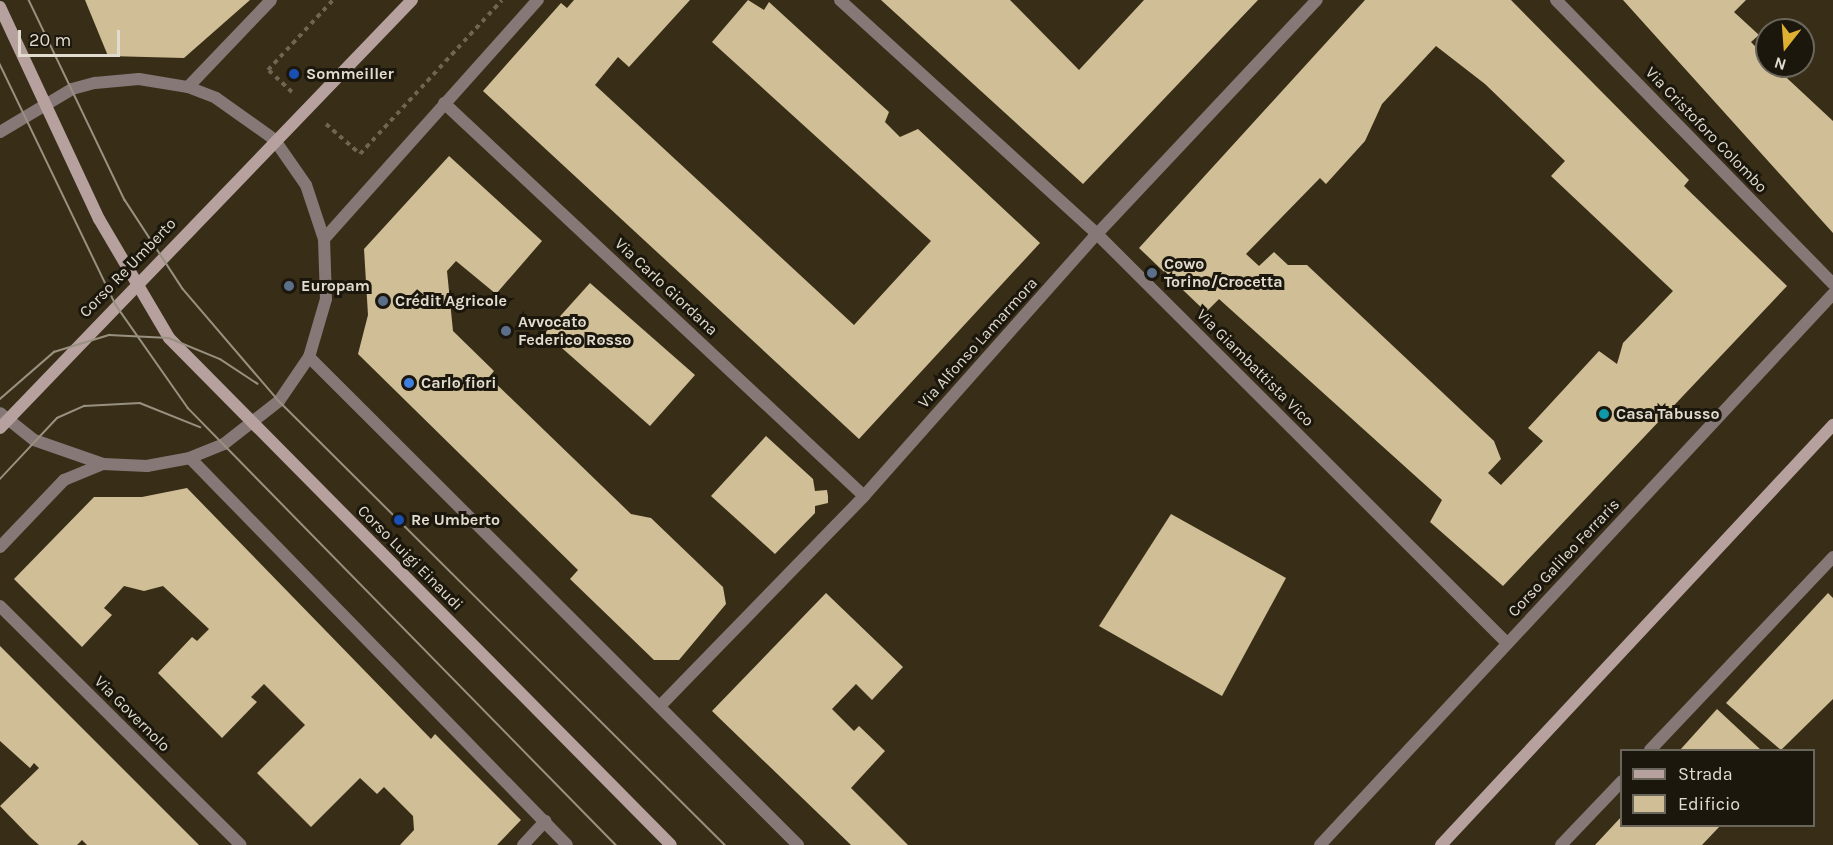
<!DOCTYPE html>
<meta charset="utf-8">
<style>
body{margin:0}
#map{position:relative;width:1833px;height:845px;overflow:hidden;background:#382e18;font-family:Karla,sans-serif}
div>[style]{position:absolute}
[style*='--x']{left:calc(var(--x)*1px);top:calc(var(--y)*1px);width:calc(var(--w)*1px);rotate:calc(var(--a)*1deg)}
.building>*{inset:0;background:#d0be96}
.path>*{height:4px;margin-top:-2px;transform-origin:0;background:repeating-linear-gradient(90deg,#6e6552 0 4.5px,transparent 0 9px)}
.street>*{height:12px;margin:-6px;padding:0 6px;transform-origin:6px;border-radius:6px;background:#867877}
.secondary>*{height:12px;margin:-6px;padding:0 6px;transform-origin:6px;border-radius:6px;background:#b7a19f}
.tram>*{height:1.5px;margin:-0.75px;padding:0 0.75px;transform-origin:0.75px;border-radius:0.75px;background:#989180}
.dots>*{width:16px;height:16px;translate:-50% -50%;box-sizing:border-box;border:3px solid #1b170d;border-radius:50%}
span{translate:-50% -50%;white-space:nowrap;text-align:center;line-height:1.15;-webkit-text-stroke:6px #1b170d;paint-order:stroke}
.poi-label{font-size:16px;color:#e2dccf;font-weight:700}
.left{translate:0 -50%;text-align:left}
.street-label{font-size:16px;color:#e2dccf}
.legend{position:absolute;left:1620px;top:749px;width:195px;height:78px;box-sizing:border-box;background:#1b170d;border:2px solid #6b665b;margin:0;padding:8px 10px;list-style:none;font-size:18px;color:#e2dccf}
.legend li{display:flex;align-items:center;gap:12px;height:30px}
.legend b{width:30px;border:2px solid #6b665b}
.north{position:absolute;left:1755px;top:18px;width:60px;height:60px;box-sizing:border-box;background:#1b170d;border:2px solid #6b665b;border-radius:50%;rotate:197deg;font-size:16px;font-weight:700;line-height:24px;text-align:center;color:#e2dccf}
.north::after{content:'';display:block;margin:auto;width:21px;height:27px;background:#dfb133;clip-path:polygon(50% 0,100% 100%,50% 72%,0 100%)}
.scale{position:absolute;left:18px;top:30px;width:102px;height:27px;box-sizing:border-box;border:3px solid #e2dccf;border-top:0;padding-left:8px;font-size:18px;line-height:21px;white-space:nowrap;color:#e2dccf;-webkit-text-stroke:4px #1b170d;paint-order:stroke}
</style>
<div id="map">
<div class="building">
<i style="clip-path:polygon(85px 0,250px 0,184px 58px,108px 56px)"></i>
<i style="clip-path:polygon(574px 0,690px 0,629px 67px,618px 57px,595px 85px,854px 325px,931px 241px,712px 42px,748px 0,764px 10px,769px 2px,889px 112px,885px 122px,900px 137px,918px 129px,1040px 243px,859px 439px,483px 91px,561px 3px,567px 8px)"></i>
<i style="clip-path:polygon(881px 0,1010px 0,1079px 70px,1144px 0,1258px 0,1083px 184px)"></i>
<i style="clip-path:polygon(evenodd,1365px 0,1511px 0,1689px 180px,1684px 186px,1787px 286px,1503px 586px,1430px 522px,1442px 500px,1219px 299px,1206px 312px,1139px 248px,1365px 0,1436px 46px,1485px 84px,1565px 161px,1551px 176px,1673px 291px,1623px 343px,1617px 364px,1599px 351px,1528px 428px,1543px 441px,1501px 485px,1488px 473px,1501px 459px,1494px 441px,1307px 265px,1288px 265px,1274px 252px,1259px 266px,1246px 254px,1320px 178px,1326px 184px,1365px 141px,1382px 104px,1436px 46px)"></i>
<i style="clip-path:polygon(1623px 0,1746px 0,1734px 12px,1759px 35px,1751px 42px,1767px 59px,1767px 66px,1774px 66px,1833px 121px,1833px 233px)"></i>
<i style="clip-path:polygon(449px 156px,542px 241px,496px 294px,456px 261px,447px 271px,453px 331px,494px 371px,489px 377px,631px 514px,651px 518px,723px 587px,726px 604px,679px 660px,654px 660px,570px 579px,578px 570px,358px 354px,368px 315px,364px 249px)"></i>
<i style="clip-path:polygon(590px 283px,695px 375px,650px 426px,545px 333px)"></i>
<i style="clip-path:polygon(766px 436px,813px 479px,815px 491px,827px 490px,828px 496px,828px 503px,815px 506px,815px 513px,775px 554px,711px 496px)"></i>
<i style="clip-path:polygon(187px 488px,431px 739px,435px 734px,521px 820px,497px 845px,400px 845px,414px 830px,413px 816px,384px 787px,377px 794px,360px 778px,311px 827px,257px 773px,305px 725px,264px 684px,251px 697px,257px 702px,222px 738px,158px 673px,192px 637px,197px 641px,209px 629px,163px 586px,144px 591px,124px 586px,104px 608px,112px 615px,82px 647px,14px 579px,94px 497px,142px 497px)"></i>
<i style="clip-path:polygon(1171px 514px,1286px 578px,1222px 696px,1099px 626px)"></i>
<i style="clip-path:polygon(826px 593px,903px 667px,872px 700px,856px 684px,832px 709px,854px 731px,859px 726px,885px 751px,851px 788px,908px 845px,851px 845px,712px 711px)"></i>
<i style="clip-path:polygon(1828px 593px,1833px 598px,1833px 699px,1781px 750px,1726px 703px)"></i>
<i style="clip-path:polygon(0 646px,199px 845px,87px 845px,82px 840px,77px 845px,39px 845px,30px 837px,0 806px,39px 768px,34px 763px,30px 768px,0 741px)"></i>
<i style="clip-path:polygon(1717px 709px,1761px 750px,1680px 750px)"></i>
<i style="clip-path:polygon(1622px 816px,1622px 826px,1720px 826px,1702px 845px,1595px 845px)"></i>
</div>
<div class="path">
<i style="--x:292;--y:92;--w:33;--a:-137"></i>
<i style="--x:268;--y:70;--w:96;--a:-47.1"></i>
<i style="--x:326;--y:124;--w:45;--a:41.4"></i>
<i style="--x:360;--y:154;--w:209;--a:-47.3"></i>
</div>
<div class="street">
<i style="--x:840;--y:0;--w:348;--a:42.3"></i>
<i style="--x:1097;--y:234;--w:579;--a:44.93"></i>
<i style="--x:1556;--y:0;--w:397;--a:45.7"></i>
<i style="--x:188;--y:87;--w:120;--a:-46.3"></i>
<i style="--x:444;--y:103;--w:575;--a:43.1"></i>
<i style="--x:0;--y:132;--w:84;--a:-30.8"></i>
<i style="--x:72;--y:89;--w:24;--a:-15"></i>
<i style="--x:95;--y:83;--w:44;--a:-5.2"></i>
<i style="--x:139;--y:79;--w:50;--a:9.3"></i>
<i style="--x:188;--y:87;--w:30;--a:21"></i>
<i style="--x:216;--y:98;--w:71;--a:35.3"></i>
<i style="--x:274;--y:139;--w:56;--a:55.2"></i>
<i style="--x:306;--y:185;--w:57;--a:71.6"></i>
<i style="--x:324;--y:239;--w:60;--a:88.1"></i>
<i style="--x:326;--y:299;--w:60;--a:106.3"></i>
<i style="--x:309;--y:357;--w:53;--a:124.3"></i>
<i style="--x:279;--y:401;--w:70;--a:142"></i>
<i style="--x:224;--y:444;--w:37;--a:158"></i>
<i style="--x:190;--y:458;--w:44;--a:169.5"></i>
<i style="--x:147;--y:466;--w:44;--a:-177.4"></i>
<i style="--x:103;--y:464;--w:73;--a:-160.8"></i>
<i style="--x:34;--y:440;--w:43;--a:-141.5"></i>
<i style="--x:324;--y:239;--w:321;--a:-48.2"></i>
<i style="--x:309;--y:357;--w:691;--a:44.94"></i>
<i style="--x:190;--y:458;--w:540;--a:45.75"></i>
<i style="--x:0;--y:547;--w:93;--a:-46.3"></i>
<i style="--x:64;--y:480;--w:42;--a:-22.3"></i>
<i style="--x:0;--y:606;--w:339;--a:44.8"></i>
<i style="--x:661;--y:705;--w:291;--a:-45.8"></i>
<i style="--x:864;--y:496;--w:351;--a:-48.4"></i>
<i style="--x:1097;--y:234;--w:321;--a:-46.8"></i>
<i style="--x:1650;--y:750;--w:266;--a:-46.5"></i>
<i style="--x:523;--y:845;--w:33;--a:-47"></i>
<i style="--x:1320;--y:845;--w:753;--a:-47.05"></i>
<i style="--x:1561;--y:845;--w:88;--a:-46.4"></i>
</div>
<div class="secondary">
<i style="--x:0;--y:7;--w:234;--a:65"></i>
<i style="--x:99;--y:219;--w:138;--a:59.5"></i>
<i style="--x:169;--y:338;--w:713;--a:45.28"></i>
<i style="--x:0;--y:428;--w:594;--a:-46.09"></i>
<i style="--x:1441;--y:845;--w:575;--a:-46.97"></i>
</div>
<div class="tram">
<i style="--x:29;--y:0;--w:222;--a:64.4"></i>
<i style="--x:125;--y:200;--w:106;--a:56.9"></i>
<i style="--x:183;--y:289;--w:148;--a:49.4"></i>
<i style="--x:279;--y:401;--w:629;--a:44.87"></i>
<i style="--x:0;--y:64;--w:267;--a:64.3"></i>
<i style="--x:116;--y:305;--w:126;--a:55"></i>
<i style="--x:188;--y:408;--w:612;--a:45.6"></i>
<i style="--x:0;--y:399;--w:72;--a:-41"></i>
<i style="--x:54;--y:352;--w:58;--a:-17.2"></i>
<i style="--x:109;--y:335;--w:60;--a:2.9"></i>
<i style="--x:169;--y:338;--w:55;--a:22.4"></i>
<i style="--x:220;--y:359;--w:45;--a:33.3"></i>
<i style="--x:0;--y:479;--w:83;--a:-46.9"></i>
<i style="--x:57;--y:418;--w:30;--a:-24"></i>
<i style="--x:84;--y:406;--w:56;--a:-3.1"></i>
<i style="--x:140;--y:403;--w:65;--a:21.8"></i>
</div>
<div class="dots">
<i style="left:294px;top:74px;background:#1a4fb4"></i>
<i style="left:1152px;top:273px;background:#5c6f8a"></i>
<i style="left:289px;top:286px;background:#5c6f8a"></i>
<i style="left:383px;top:301px;background:#5c6f8a"></i>
<i style="left:506px;top:331px;background:#5c6f8a"></i>
<i style="left:409px;top:383px;background:#3f7fe0"></i>
<i style="left:1604px;top:414px;background:#0f9aa8"></i>
<i style="left:399px;top:520px;background:#1a4fb4"></i>
</div>
<div class="poi-label">
<span class="left" style="left:306px;top:74px">Sommeiller</span>
<span class="left" style="left:1164px;top:273px">Cowo<br>Torino/Crocetta</span>
<span class="left" style="left:301px;top:286px">Europam</span>
<span class="left" style="left:395px;top:301px">Crédit Agricole</span>
<span class="left" style="left:518px;top:331px">Avvocato<br>Federico Rosso</span>
<span class="left" style="left:421px;top:383px">Carlo fiori</span>
<span class="left" style="left:1616px;top:414px">Casa Tabusso</span>
<span class="left" style="left:411px;top:520px">Re Umberto</span>
</div>
<div class="street-label">
<span style="left:1706px;top:130px;rotate:46deg">Via Cristoforo Colombo</span>
<span style="left:128px;top:268px;rotate:-46deg">Corso Re Umberto</span>
<span style="left:666px;top:287px;rotate:43deg">Via Carlo Giordana</span>
<span style="left:978px;top:343px;rotate:-48deg">Via Alfonso Lamarmora</span>
<span style="left:1255px;top:368px;rotate:45deg">Via Giambattista Vico</span>
<span style="left:410px;top:558px;rotate:45deg">Corso Luigi Einaudi</span>
<span style="left:1564px;top:558px;rotate:-47deg">Corso Galileo Ferraris</span>
<span style="left:132px;top:714px;rotate:45deg">Via Governolo</span>
</div>
<ul class="legend">
<li><b style="height:8px;background:#b7a19f"></b>Strada</li>
<li><b style="height:16px;background:#d0be96"></b>Edificio</li>
</ul>
<div class="north">N</div>
<div class="scale">20 m</div>
</div>
